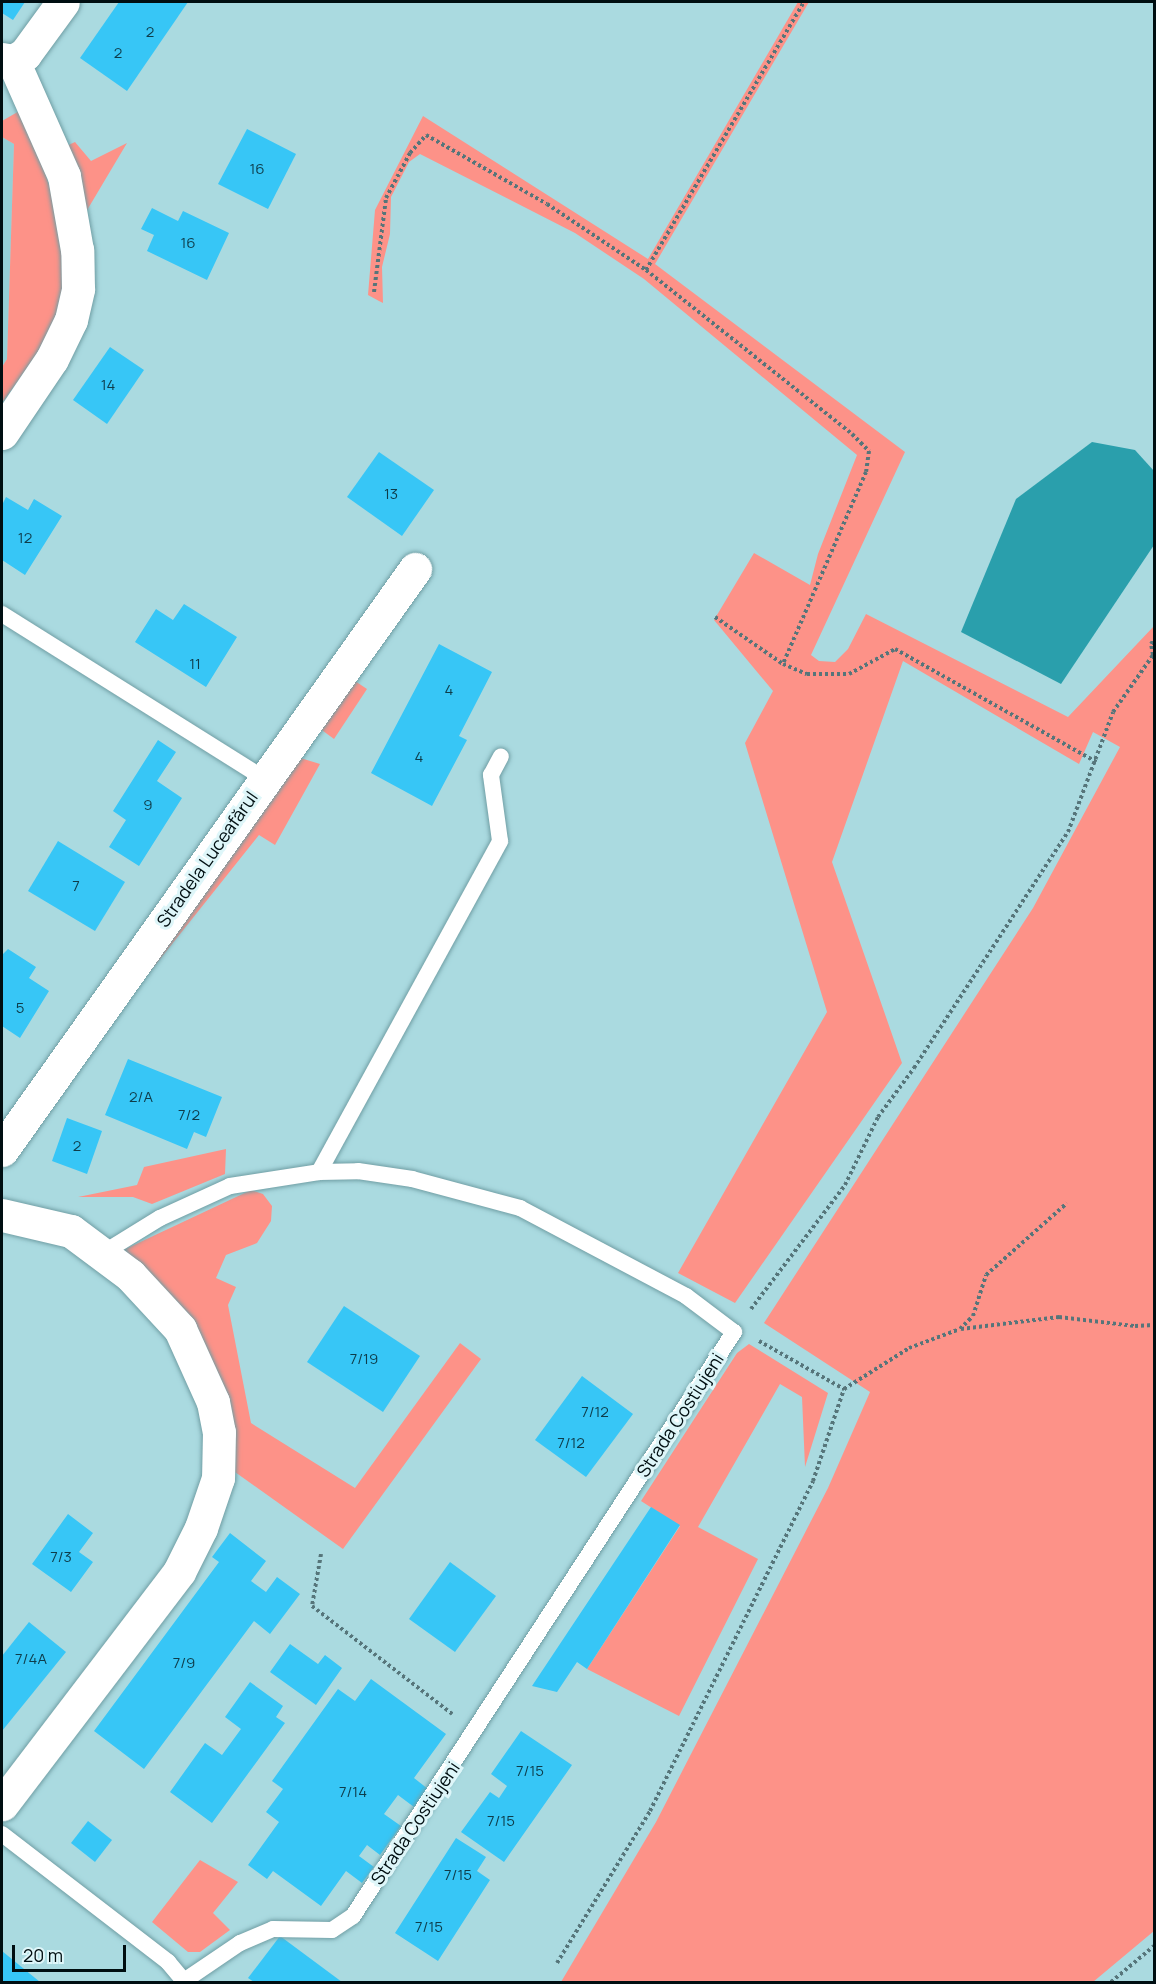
<!DOCTYPE html>
<meta charset="utf-8">
<style>
body{margin:0}
#map{position:relative;width:1156px;height:1984px;overflow:hidden;background:#aadae0;font-family:Manrope,sans-serif}
div>[style]{position:absolute}
[style*='--x']{left:calc(var(--x)*1px);top:calc(var(--y)*1px);width:calc(var(--w)*1px);rotate:calc(var(--a)*1deg)}
.built>*{inset:0;background:#94cfd6}
.green>*{inset:0;background:#fd9288}
.water>*{inset:0;background:#2a9fac}
.building>*{inset:0;background:#37c6f6}
.path>*{height:4px;margin-top:-2px;transform-origin:0;background:repeating-linear-gradient(90deg,#56757a 0 3px,transparent 0 6px)}
.roads{filter:drop-shadow(0 0 2px #709ea4) drop-shadow(0 0 2px #709ea4)}
.service>*{height:16px;margin:-8px;padding:0 8px;transform-origin:8px;border-radius:8px;background:#fff}
.minor>*{height:33px;margin:-16.5px;padding:0 16.5px;transform-origin:16.5px;border-radius:16.5px;background:#fff}
span{translate:-50% -50%;white-space:nowrap;text-align:center;line-height:1.15;-webkit-text-stroke:6px #def6f9;paint-order:stroke}
.number-label{font-size:15px;color:#0e3c4a}
.number-label span{-webkit-text-stroke-width:0}
.street-label{font-size:18px;color:#000e11}
.frame{position:absolute;inset:0;border:3px solid #000e11;pointer-events:none}
.scale{position:absolute;left:12px;top:1945px;width:114px;height:27px;box-sizing:border-box;border:3px solid #000e11;border-top:0;padding-left:8px;font-size:18px;line-height:21px;white-space:nowrap;color:#000e11;-webkit-text-stroke:4px #def6f9;paint-order:stroke}
</style>
<div id="map">
<div class="built">
<i style="clip-path:polygon(2px 137px,14px 144px,7px 359px,2px 367px)"></i>
</div>
<div class="green">
<i style="clip-path:polygon(798px 2px,809px 2px,655px 264px,905px 452px,811px 655px,819px 661px,835px 662px,848px 649px,866px 614px,1068px 717px,1154px 626px,1154px 1931px,1093px 1982px,561px 1982px,656px 1822px,828px 1488px,870px 1392px,764px 1323px,1033px 908px,1120px 747px,1093px 732px,1079px 764px,903px 661px,832px 862px,902px 1063px,735px 1303px,678px 1273px,827px 1012px,745px 743px,773px 691px,714px 620px,754px 553px,810px 585px,818px 554px,857px 455px,644px 279px,575px 233px,420px 154px,409px 162px,391px 197px,390px 234px,382px 267px,383px 303px,379px 301px,368px 295px,375px 210px,423px 116px,648px 259px)"></i>
<i style="clip-path:polygon(21px 110px,34px 139px,66px 237px,69px 284px,56px 328px,2px 403px,2px 367px,7px 359px,14px 144px,2px 137px,2px 121px)"></i>
<i style="clip-path:polygon(75px 142px,91px 161px,127px 143px,80px 222px,62px 148px)"></i>
<i style="clip-path:polygon(349px 677px,367px 689px,334px 739px,315px 725px)"></i>
<i style="clip-path:polygon(294px 756px,320px 764px,275px 845px,259px 835px,141px 983px)"></i>
<i style="clip-path:polygon(226px 1149px,225px 1174px,152px 1204px,133px 1197px,78px 1197px,137px 1185px,144px 1167px)"></i>
<i style="clip-path:polygon(251px 1190px,263px 1194px,272px 1206px,271px 1221px,257px 1243px,226px 1255px,216px 1278px,236px 1287px,228px 1305px,251px 1423px,355px 1488px,460px 1343px,481px 1359px,343px 1549px,235px 1472px,235px 1431px,227px 1404px,119px 1252px)"></i>
<i style="clip-path:polygon(749px 1344px,828px 1393px,805px 1467px,802px 1397px,780px 1384px,698px 1527px,758px 1559px,679px 1716px,587px 1669px,680px 1526px,641px 1501px,737px 1353px)"></i>
<i style="clip-path:polygon(200px 1860px,238px 1882px,213px 1913px,230px 1930px,200px 1952px,188px 1952px,152px 1922px)"></i>
</div>
<div class="water">
<i style="clip-path:polygon(1092px 442px,1135px 450px,1154px 471px,1154px 545px,1061px 684px,961px 632px,1016px 499px)"></i>
</div>
<div class="building">
<i style="clip-path:polygon(2px 2px,25px 2px,13px 20px,2px 13px)"></i>
<i style="clip-path:polygon(119px 2px,188px 2px,127px 91px,80px 58px)"></i>
<i style="clip-path:polygon(247px 129px,296px 154px,268px 209px,218px 184px)"></i>
<i style="clip-path:polygon(152px 208px,178px 221px,183px 211px,229px 233px,207px 280px,147px 251px,154px 235px,141px 229px)"></i>
<i style="clip-path:polygon(110px 347px,144px 370px,107px 424px,73px 400px)"></i>
<i style="clip-path:polygon(379px 452px,434px 490px,402px 536px,347px 497px)"></i>
<i style="clip-path:polygon(6px 497px,28px 510px,34px 499px,62px 516px,25px 575px,2px 560px,2px 505px)"></i>
<i style="clip-path:polygon(184px 604px,237px 637px,206px 687px,135px 642px,156px 609px,173px 620px)"></i>
<i style="clip-path:polygon(439px 644px,492px 672px,459px 736px,467px 740px,432px 806px,371px 773px)"></i>
<i style="clip-path:polygon(158px 740px,176px 752px,157px 781px,182px 798px,139px 866px,109px 847px,126px 820px,113px 811px)"></i>
<i style="clip-path:polygon(58px 841px,125px 882px,95px 931px,28px 891px)"></i>
<i style="clip-path:polygon(8px 949px,36px 967px,29px 978px,49px 991px,20px 1038px,2px 1026px,2px 955px)"></i>
<i style="clip-path:polygon(128px 1059px,222px 1097px,206px 1137px,194px 1132px,187px 1149px,105px 1115px)"></i>
<i style="clip-path:polygon(67px 1118px,102px 1131px,87px 1174px,52px 1161px)"></i>
<i style="clip-path:polygon(344px 1306px,420px 1356px,383px 1412px,307px 1362px)"></i>
<i style="clip-path:polygon(582px 1376px,633px 1414px,586px 1477px,535px 1440px)"></i>
<i style="clip-path:polygon(651px 1507px,680px 1525px,587px 1669px,577px 1662px,557px 1692px,532px 1686px)"></i>
<i style="clip-path:polygon(68px 1514px,93px 1533px,79px 1552px,93px 1562px,71px 1592px,32px 1564px)"></i>
<i style="clip-path:polygon(230px 1533px,266px 1561px,251px 1581px,266px 1592px,277px 1577px,300px 1594px,270px 1634px,254px 1621px,144px 1769px,94px 1731px,219px 1562px,212px 1557px)"></i>
<i style="clip-path:polygon(450px 1562px,496px 1596px,455px 1652px,409px 1619px)"></i>
<i style="clip-path:polygon(29px 1622px,66px 1652px,2px 1731px,2px 1656px)"></i>
<i style="clip-path:polygon(290px 1644px,318px 1664px,325px 1655px,342px 1668px,316px 1705px,270px 1672px)"></i>
<i style="clip-path:polygon(371px 1679px,446px 1734px,414px 1778px,428px 1789px,414px 1807px,398px 1795px,384px 1814px,401px 1826px,380px 1855px,367px 1845px,359px 1856px,374px 1867px,362px 1883px,346px 1871px,321px 1906px,273px 1871px,267px 1879px,248px 1865px,279px 1822px,266px 1812px,283px 1789px,272px 1781px,338px 1689px,355px 1701px)"></i>
<i style="clip-path:polygon(250px 1682px,283px 1706px,276px 1717px,285px 1723px,212px 1823px,170px 1792px,205px 1743px,222px 1755px,241px 1729px,225px 1717px)"></i>
<i style="clip-path:polygon(521px 1731px,572px 1765px,504px 1862px,461px 1832px,490px 1792px,499px 1798px,507px 1786px,491px 1774px)"></i>
<i style="clip-path:polygon(88px 1821px,112px 1840px,95px 1862px,71px 1843px)"></i>
<i style="clip-path:polygon(456px 1838px,486px 1857px,477px 1871px,490px 1880px,438px 1961px,395px 1933px)"></i>
<i style="clip-path:polygon(280px 1936px,342px 1982px,254px 1982px,248px 1978px)"></i>
<i style="clip-path:polygon(2px 1951px,40px 1982px,2px 1982px)"></i>
</div>
<div class="path">
<i style="--x:646;--y:270;--w:311;--a:-59.5"></i>
<i style="--x:374;--y:292;--w:95;--a:-82.7"></i>
<i style="--x:386;--y:198;--w:51;--a:-61.9"></i>
<i style="--x:410;--y:153;--w:24;--a:-48"></i>
<i style="--x:426;--y:135;--w:139;--a:29.7"></i>
<i style="--x:547;--y:204;--w:119;--a:33.7"></i>
<i style="--x:646;--y:270;--w:263;--a:38.5"></i>
<i style="--x:852;--y:434;--w:24;--a:45"></i>
<i style="--x:869;--y:451;--w:21;--a:98"></i>
<i style="--x:866;--y:472;--w:209;--a:113.4"></i>
<i style="--x:715;--y:617;--w:83;--a:34.7"></i>
<i style="--x:783;--y:664;--w:26;--a:23"></i>
<i style="--x:807;--y:674;--w:42;--a:0"></i>
<i style="--x:849;--y:674;--w:52;--a:-28.5"></i>
<i style="--x:895;--y:649;--w:231;--a:29.3"></i>
<i style="--x:751;--y:1309;--w:156;--a:-52.8"></i>
<i style="--x:845;--y:1185;--w:76;--a:-64.1"></i>
<i style="--x:878;--y:1117;--w:61;--a:-53.7"></i>
<i style="--x:914;--y:1068;--w:282;--a:-56.9"></i>
<i style="--x:1068;--y:832;--w:128;--a:-69.4"></i>
<i style="--x:1113;--y:712;--w:70;--a:-54.9"></i>
<i style="--x:1153;--y:655;--w:11;--a:-100"></i>
<i style="--x:1151;--y:644;--w:5;--a:-53"></i>
<i style="--x:961;--y:1329;--w:99;--a:-7"></i>
<i style="--x:1059;--y:1317;--w:77;--a:6.8"></i>
<i style="--x:1135;--y:1326;--w:19;--a:-3"></i>
<i style="--x:759;--y:1341;--w:98;--a:29.5"></i>
<i style="--x:321;--y:1554;--w:53;--a:99.8"></i>
<i style="--x:312;--y:1606;--w:177;--a:37.6"></i>
<i style="--x:557;--y:1963;--w:178;--a:-58.5"></i>
<i style="--x:650;--y:1811;--w:368;--a:-63.7"></i>
<i style="--x:813;--y:1481;--w:97;--a:-71.4"></i>
<i style="--x:844;--y:1389;--w:77;--a:-32.2"></i>
<i style="--x:909;--y:1348;--w:54;--a:-20.4"></i>
<i style="--x:960;--y:1329;--w:18;--a:-45"></i>
<i style="--x:973;--y:1316;--w:43;--a:-72.4"></i>
<i style="--x:986;--y:1275;--w:108;--a:-41.6"></i>
<i style="--x:1111;--y:1982;--w:56;--a:-39.9"></i>
</div>
<div class="roads">
<div class="service">
<i style="--x:2;--y:614;--w:308;--a:32.1"></i>
<i style="--x:319;--y:1172;--w:377;--a:-61.3"></i>
<i style="--x:500;--y:841;--w:67;--a:-97.8"></i>
<i style="--x:491;--y:775;--w:21;--a:-62"></i>
<i style="--x:103;--y:1253;--w:67;--a:-31.6"></i>
<i style="--x:160;--y:1218;--w:77;--a:-24.6"></i>
<i style="--x:230;--y:1186;--w:90;--a:-8.9"></i>
<i style="--x:319;--y:1172;--w:39;--a:-1"></i>
<i style="--x:358;--y:1171;--w:55;--a:8.4"></i>
<i style="--x:412;--y:1179;--w:112;--a:15"></i>
<i style="--x:520;--y:1208;--w:188;--a:27.9"></i>
<i style="--x:686;--y:1296;--w:60;--a:36.9"></i>
<i style="--x:734;--y:1332;--w:697;--a:123.12"></i>
<i style="--x:353;--y:1916;--w:25;--a:146"></i>
<i style="--x:332;--y:1930;--w:59;--a:-179"></i>
<i style="--x:273;--y:1929;--w:36;--a:157"></i>
<i style="--x:240;--y:1943;--w:68;--a:145.8"></i>
<i style="--x:2;--y:1834;--w:210;--a:37.6"></i>
<i style="--x:168;--y:1962;--w:26;--a:50"></i>
</div>
<div class="minor">
<i style="--x:2;--y:59;--w:11;--a:10"></i>
<i style="--x:13;--y:61;--w:14;--a:-30"></i>
<i style="--x:25;--y:54;--w:64;--a:-53.8"></i>
<i style="--x:2;--y:433;--w:89;--a:-56"></i>
<i style="--x:52;--y:359;--w:43;--a:-64"></i>
<i style="--x:71;--y:320;--w:32;--a:-77"></i>
<i style="--x:78;--y:289;--w:39;--a:-91"></i>
<i style="--x:77;--y:250;--w:75;--a:-100"></i>
<i style="--x:64;--y:176;--w:126;--a:-113.9"></i>
<i style="--x:2;--y:1150;--w:713;--a:-54.59"></i>
<i style="--x:2;--y:1215;--w:71;--a:13.1"></i>
<i style="--x:71;--y:1231;--w:74;--a:36.7"></i>
<i style="--x:130;--y:1275;--w:74;--a:47.2"></i>
<i style="--x:180;--y:1329;--w:80;--a:65.7"></i>
<i style="--x:213;--y:1402;--w:31;--a:79"></i>
<i style="--x:219;--y:1432;--w:46;--a:91.2"></i>
<i style="--x:218;--y:1478;--w:53;--a:108.8"></i>
<i style="--x:201;--y:1528;--w:49;--a:116.6"></i>
<i style="--x:179;--y:1572;--w:292;--a:127.3"></i>
</div>
</div>
<div class="number-label">
<span style="left:150px;top:32px">2</span>
<span style="left:118px;top:53px">2</span>
<span style="left:257px;top:169px">16</span>
<span style="left:188px;top:243px">16</span>
<span style="left:108px;top:385px">14</span>
<span style="left:391px;top:494px">13</span>
<span style="left:25px;top:538px">12</span>
<span style="left:195px;top:664px">11</span>
<span style="left:449px;top:690px">4</span>
<span style="left:419px;top:757px">4</span>
<span style="left:148px;top:805px">9</span>
<span style="left:76px;top:886px">7</span>
<span style="left:20px;top:1008px">5</span>
<span style="left:141px;top:1097px">2/A</span>
<span style="left:189px;top:1115px">7/2</span>
<span style="left:77px;top:1146px">2</span>
<span style="left:364px;top:1359px">7/19</span>
<span style="left:595px;top:1412px">7/12</span>
<span style="left:571px;top:1443px">7/12</span>
<span style="left:61px;top:1557px">7/3</span>
<span style="left:31px;top:1659px">7/4A</span>
<span style="left:184px;top:1663px">7/9</span>
<span style="left:530px;top:1771px">7/15</span>
<span style="left:353px;top:1792px">7/14</span>
<span style="left:501px;top:1821px">7/15</span>
<span style="left:458px;top:1875px">7/15</span>
<span style="left:429px;top:1927px">7/15</span>
</div>
<div class="street-label">
<span style="left:207px;top:859px;rotate:-55deg">Stradela Luceafărul</span>
<span style="left:680px;top:1415px;rotate:-57deg">Strada Costiujeni</span>
<span style="left:415px;top:1823px;rotate:-56deg">Strada Costiujeni</span>
</div>
<div class="frame"></div>
<div class="scale">20 m</div>
</div>
